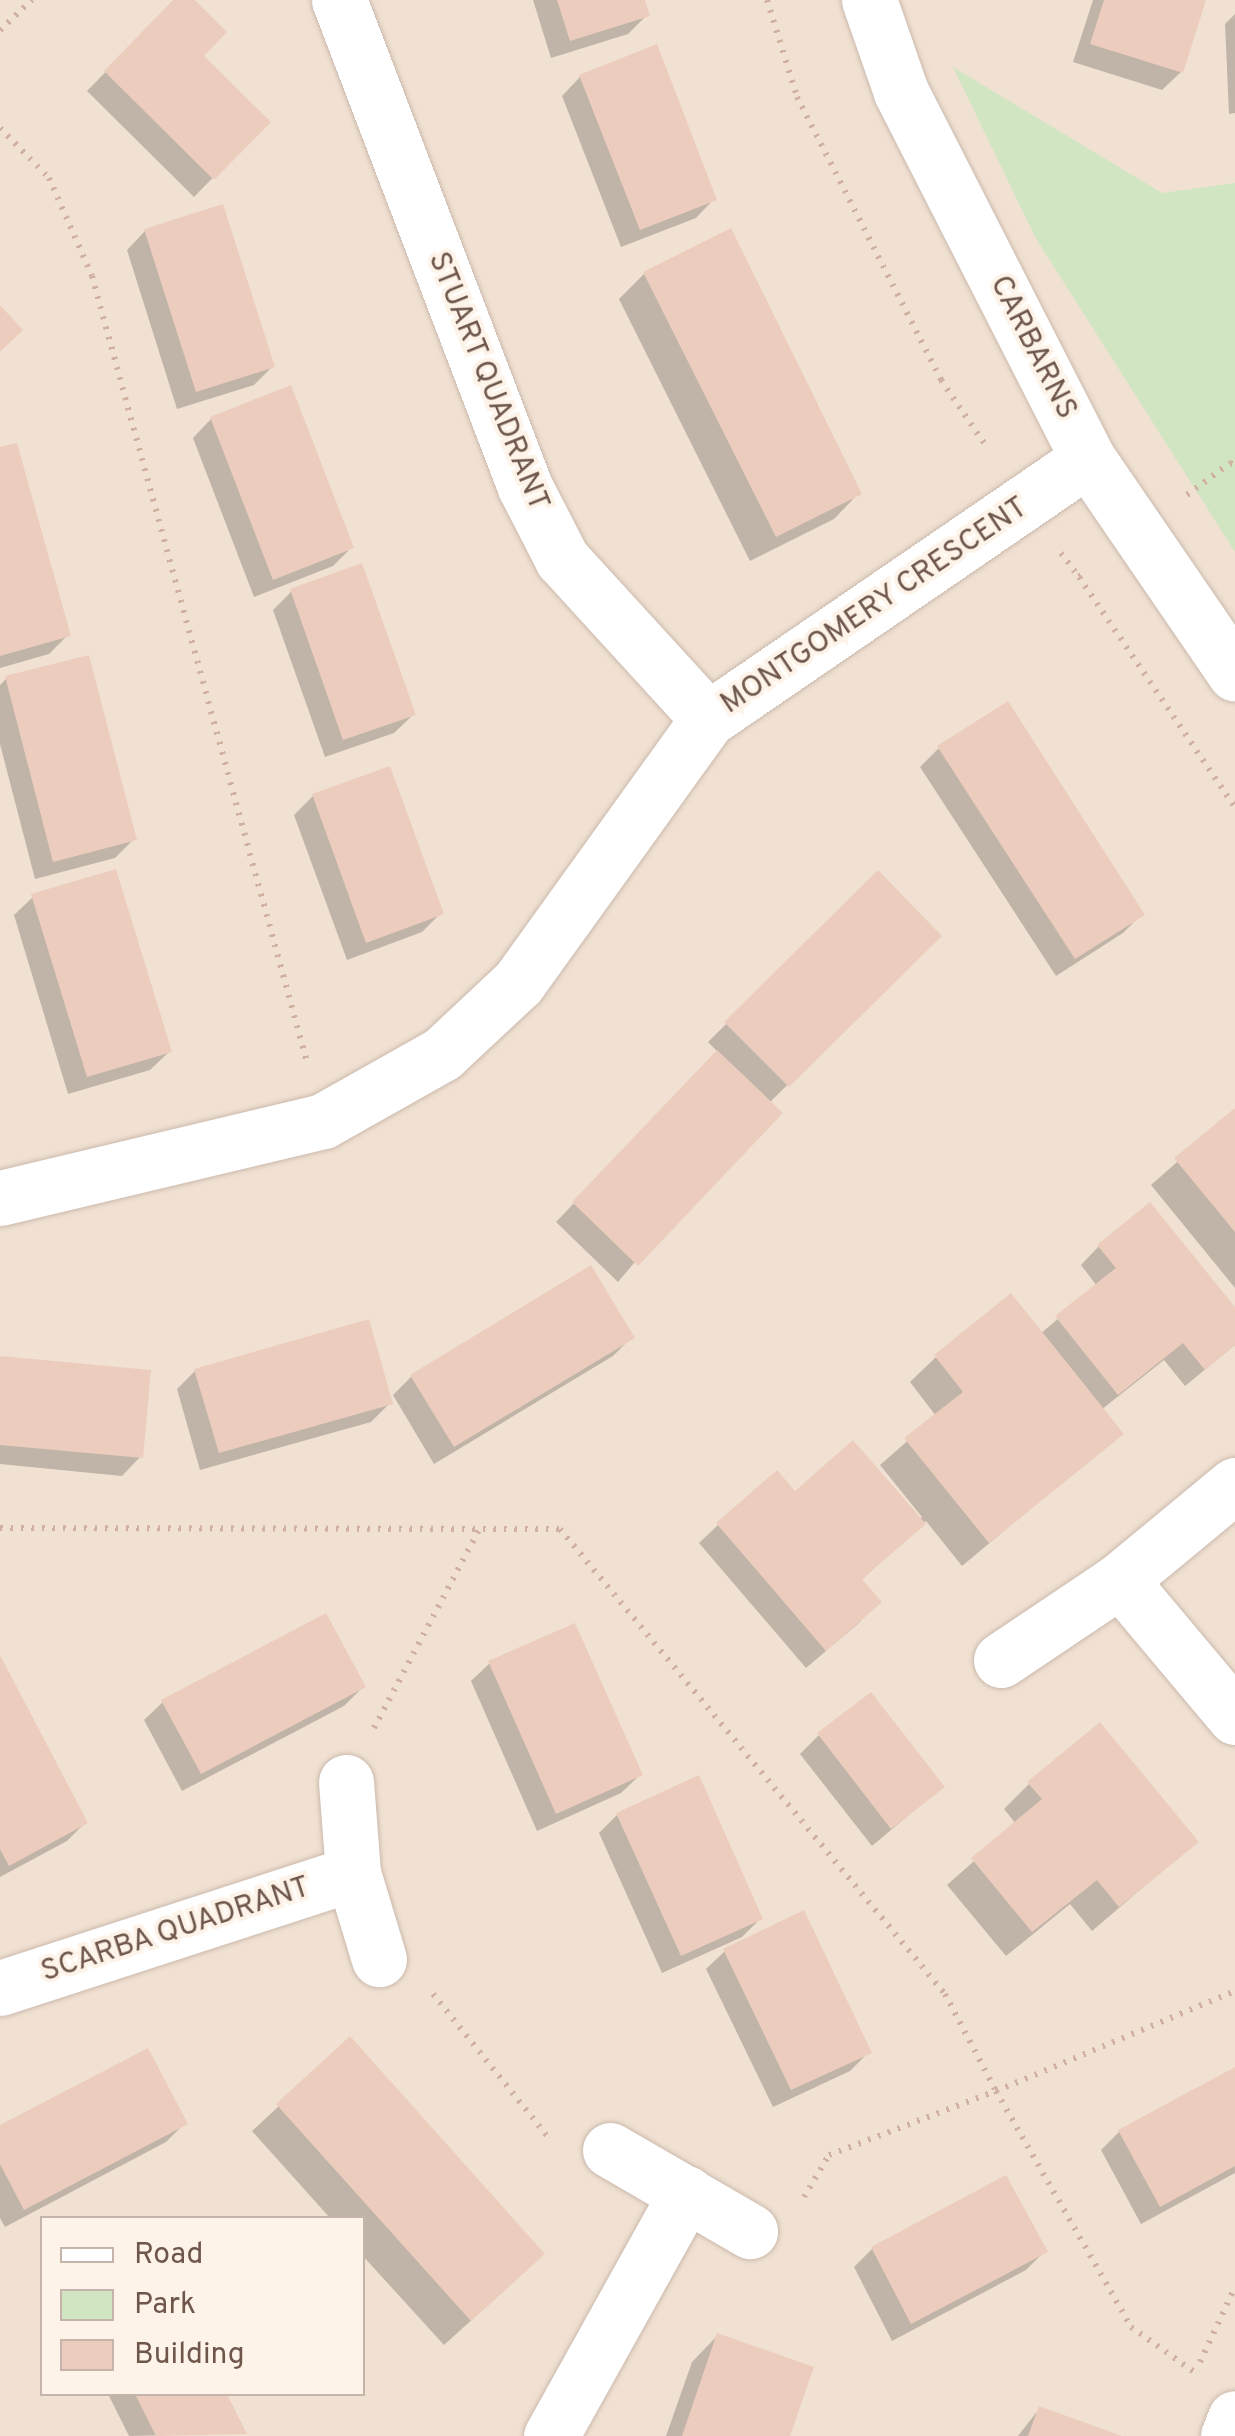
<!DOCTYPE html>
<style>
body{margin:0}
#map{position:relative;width:1235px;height:2436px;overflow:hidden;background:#f9efe2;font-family:Overpass,sans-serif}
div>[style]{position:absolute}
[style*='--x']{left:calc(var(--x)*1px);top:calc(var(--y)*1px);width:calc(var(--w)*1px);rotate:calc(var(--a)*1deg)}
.residential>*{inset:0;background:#f0e1d2}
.green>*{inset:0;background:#d2e5c3}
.shadow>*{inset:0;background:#0003}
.building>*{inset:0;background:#eccdbd}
.path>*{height:6px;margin-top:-3px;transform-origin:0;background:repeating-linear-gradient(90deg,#d0b1a1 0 2.5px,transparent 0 10.5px)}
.roads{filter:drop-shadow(0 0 2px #cbb9ad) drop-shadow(0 0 2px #cbb9ad)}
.street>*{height:55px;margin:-27.5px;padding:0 27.5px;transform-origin:27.5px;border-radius:27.5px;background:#fff}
span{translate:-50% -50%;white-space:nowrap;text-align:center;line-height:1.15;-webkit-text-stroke:8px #fdf3e8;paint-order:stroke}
.street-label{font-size:30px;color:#6e564b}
.legend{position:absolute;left:40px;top:2216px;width:325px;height:180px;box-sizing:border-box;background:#fdf3e8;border:2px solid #c4b4a9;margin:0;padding:12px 18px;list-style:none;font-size:30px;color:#6e564b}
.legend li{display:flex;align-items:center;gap:20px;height:50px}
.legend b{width:50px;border:2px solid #c4b4a9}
</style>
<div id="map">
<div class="residential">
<i style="clip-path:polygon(evenodd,0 0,1235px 0,1235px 2436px,0 2436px,0 0,42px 2218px,362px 2218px,362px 2394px,42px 2394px,42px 2218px)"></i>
</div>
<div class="green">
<i style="clip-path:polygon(953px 67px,1162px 193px,1235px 183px,1235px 552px,1035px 237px)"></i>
</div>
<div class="shadow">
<i style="clip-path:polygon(176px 0,191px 0,200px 56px,267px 122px,194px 197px,87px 91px)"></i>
<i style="clip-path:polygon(533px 0,642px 0,647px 15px,628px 34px,551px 58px)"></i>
<i style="clip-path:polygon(1093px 0,1203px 0,1181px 72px,1162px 90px,1073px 62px)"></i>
<i style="clip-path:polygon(1235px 14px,1235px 113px,1229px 114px,1225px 24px)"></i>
<i style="clip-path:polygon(580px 77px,714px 199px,696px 218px,621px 247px,562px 96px)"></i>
<i style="clip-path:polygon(145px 231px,272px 367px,254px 385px,177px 409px,127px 250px)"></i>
<i style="clip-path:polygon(644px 274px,859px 493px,834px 519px,750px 561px,619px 299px)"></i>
<i style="clip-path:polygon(211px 419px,351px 548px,333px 566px,254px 597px,193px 438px)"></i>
<i style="clip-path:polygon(0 450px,68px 635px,49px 654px,0 668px)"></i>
<i style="clip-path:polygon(292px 591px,413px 715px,394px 733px,325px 757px,273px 610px)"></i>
<i style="clip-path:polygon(6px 679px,134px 839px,115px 858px,35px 879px,0 744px,0 685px)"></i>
<i style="clip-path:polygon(939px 748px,1142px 914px,1123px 933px,1056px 976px,920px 767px)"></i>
<i style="clip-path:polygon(313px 796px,441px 913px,422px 932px,347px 960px,294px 815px)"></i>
<i style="clip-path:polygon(878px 873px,939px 936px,769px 1103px,618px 1282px,556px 1222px,718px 1052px,708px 1042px)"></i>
<i style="clip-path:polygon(33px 897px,169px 1052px,150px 1070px,68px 1094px,14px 915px)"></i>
<i style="clip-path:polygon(1235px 1111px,1235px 1288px,1151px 1185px)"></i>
<i style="clip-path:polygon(1099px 1246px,1235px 1311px,1235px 1345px,1185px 1386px,1164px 1360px,1101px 1410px,1120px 1434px,962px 1566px,926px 1521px,860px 1581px,861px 1621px,806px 1668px,699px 1543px,718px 1525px,794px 1494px,919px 1520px,922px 1517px,880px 1465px,936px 1416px,910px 1382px,936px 1357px,1040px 1334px,1097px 1286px,1081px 1265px)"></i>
<i style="clip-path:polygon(632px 1337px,613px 1356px,434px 1464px,393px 1395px,411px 1377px)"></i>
<i style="clip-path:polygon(0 1359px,140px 1457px,122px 1476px,0 1464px)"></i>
<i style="clip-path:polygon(195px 1371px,390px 1403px,371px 1422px,200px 1470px,177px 1389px)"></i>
<i style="clip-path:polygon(0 1660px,85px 1823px,67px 1841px,0 1877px)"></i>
<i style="clip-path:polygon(490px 1663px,640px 1775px,621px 1793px,537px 1831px,471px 1681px)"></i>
<i style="clip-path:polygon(363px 1687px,344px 1706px,182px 1791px,144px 1720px,163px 1702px)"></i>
<i style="clip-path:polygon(819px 1735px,942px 1787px,872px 1846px,800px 1754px)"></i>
<i style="clip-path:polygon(1029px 1784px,1196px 1842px,1092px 1931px,1070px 1904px,1006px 1956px,947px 1885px,1016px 1824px,1004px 1809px)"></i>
<i style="clip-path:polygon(617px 1815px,760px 1919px,742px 1937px,662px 1973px,599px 1833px)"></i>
<i style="clip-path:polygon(725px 1951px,869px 2052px,850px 2071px,773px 2107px,706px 1969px)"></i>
<i style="clip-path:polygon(350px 2040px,517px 2279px,444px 2345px,362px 2255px,362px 2218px,330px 2218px,252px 2131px)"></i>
<i style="clip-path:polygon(1235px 2070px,1235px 2173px,1141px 2224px,1101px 2150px,1119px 2132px)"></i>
<i style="clip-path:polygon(185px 2123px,166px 2142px,5px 2227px,0 2218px,0 2128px)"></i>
<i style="clip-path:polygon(872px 2249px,1045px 2251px,1026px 2270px,892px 2341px,854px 2267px)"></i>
<i style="clip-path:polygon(717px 2336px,787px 2436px,666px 2436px,692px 2362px)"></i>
<i style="clip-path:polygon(108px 2394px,224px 2394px,244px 2433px,129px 2436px)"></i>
<i style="clip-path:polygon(1039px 2409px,1116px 2436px,1018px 2436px)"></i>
</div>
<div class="building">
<i style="clip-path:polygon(173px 0,195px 0,227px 32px,204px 56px,271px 122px,214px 180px,104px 71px)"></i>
<i style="clip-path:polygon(557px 0,645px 0,650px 16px,570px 41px)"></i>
<i style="clip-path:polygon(1104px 0,1206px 0,1183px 73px,1090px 44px)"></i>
<i style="clip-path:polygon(657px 44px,717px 200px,640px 230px,579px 75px)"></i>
<i style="clip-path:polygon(223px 204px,275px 367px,196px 392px,144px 229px)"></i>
<i style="clip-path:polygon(731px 228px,862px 494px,776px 537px,643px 272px)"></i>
<i style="clip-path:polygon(0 305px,23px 330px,0 352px)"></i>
<i style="clip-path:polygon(291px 385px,354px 548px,273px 580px,210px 417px)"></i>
<i style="clip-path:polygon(17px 443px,71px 636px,0 656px,0 447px)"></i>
<i style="clip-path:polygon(362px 563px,416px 715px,343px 740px,290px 589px)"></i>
<i style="clip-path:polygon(89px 655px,137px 840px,53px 862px,5px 676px)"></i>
<i style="clip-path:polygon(1008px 701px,1145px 915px,1075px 959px,937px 746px)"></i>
<i style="clip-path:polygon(390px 766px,444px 914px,366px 943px,312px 794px)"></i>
<i style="clip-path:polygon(116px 869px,172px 1052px,87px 1077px,31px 894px)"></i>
<i style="clip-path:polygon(878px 870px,942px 936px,789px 1087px,724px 1022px)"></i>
<i style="clip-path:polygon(717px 1050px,783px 1113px,638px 1266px,572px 1202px)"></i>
<i style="clip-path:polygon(1235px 1108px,1235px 1232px,1174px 1158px)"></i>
<i style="clip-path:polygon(1150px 1202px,1235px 1307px,1235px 1345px,1205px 1370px,1183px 1343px,1118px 1395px,1055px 1316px,1116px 1268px,1097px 1245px)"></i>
<i style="clip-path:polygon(591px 1265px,635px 1338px,454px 1447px,410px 1375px)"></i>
<i style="clip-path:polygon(1011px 1293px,1124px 1434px,989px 1543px,904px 1438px,963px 1392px,934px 1355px)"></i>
<i style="clip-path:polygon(369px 1319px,393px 1404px,219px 1453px,194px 1369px)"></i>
<i style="clip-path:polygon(0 1356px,151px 1370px,143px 1458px,0 1445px)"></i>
<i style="clip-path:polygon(853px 1440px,926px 1524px,862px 1579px,882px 1602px,826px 1651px,716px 1523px,777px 1470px,795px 1491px)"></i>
<i style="clip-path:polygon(326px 1613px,366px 1687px,201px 1774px,161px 1700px)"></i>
<i style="clip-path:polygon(575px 1623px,643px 1775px,556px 1814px,488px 1661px)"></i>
<i style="clip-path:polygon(0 1655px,88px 1823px,9px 1866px,0 1849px)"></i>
<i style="clip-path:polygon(871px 1692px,945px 1787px,891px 1829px,817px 1733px)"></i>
<i style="clip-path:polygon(1100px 1722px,1199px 1842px,1119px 1907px,1097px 1880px,1032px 1932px,971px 1858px,1042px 1799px,1027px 1782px)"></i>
<i style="clip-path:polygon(699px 1775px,763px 1919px,681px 1956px,616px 1813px)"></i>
<i style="clip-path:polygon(804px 1910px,872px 2053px,791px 2090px,723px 1949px)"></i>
<i style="clip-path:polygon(350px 2036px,545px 2254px,471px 2321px,276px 2104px)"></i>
<i style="clip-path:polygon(148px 2048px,188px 2124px,24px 2210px,0 2164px,0 2125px)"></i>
<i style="clip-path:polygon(1235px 2067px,1235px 2166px,1160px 2207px,1118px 2130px)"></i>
<i style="clip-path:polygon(1006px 2175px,1048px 2252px,911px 2324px,871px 2247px)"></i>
<i style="clip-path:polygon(717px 2333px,814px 2367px,790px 2436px,682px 2436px)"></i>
<i style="clip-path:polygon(135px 2394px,227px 2394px,247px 2434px,156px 2436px)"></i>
<i style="clip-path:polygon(1039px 2406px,1122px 2436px,1028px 2436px)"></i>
</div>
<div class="path">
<i style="--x:767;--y:0;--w:102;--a:72.8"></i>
<i style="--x:797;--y:97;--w:318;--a:63"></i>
<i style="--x:941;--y:380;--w:83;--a:55.7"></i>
<i style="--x:0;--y:30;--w:44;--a:-43.2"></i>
<i style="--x:0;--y:128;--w:70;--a:45.6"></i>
<i style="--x:49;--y:178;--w:107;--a:66.3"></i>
<i style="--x:92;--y:276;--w:812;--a:74.71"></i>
<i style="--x:1187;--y:495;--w:54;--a:-36.7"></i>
<i style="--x:1230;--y:463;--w:5;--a:11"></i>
<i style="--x:1061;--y:553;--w:30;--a:53"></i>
<i style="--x:1079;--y:577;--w:9;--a:-36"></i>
<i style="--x:1079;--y:577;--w:278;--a:55.9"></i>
<i style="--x:0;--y:1528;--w:560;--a:0.1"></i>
<i style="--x:560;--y:1529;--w:604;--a:50.38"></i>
<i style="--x:945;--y:1994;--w:110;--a:62.3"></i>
<i style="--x:996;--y:2091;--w:259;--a:-22.7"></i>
<i style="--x:374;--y:1728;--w:226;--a:-62.1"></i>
<i style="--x:433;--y:1994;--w:182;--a:51.2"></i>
<i style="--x:804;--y:2197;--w:49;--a:-59.2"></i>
<i style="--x:829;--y:2155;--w:179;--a:-21"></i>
<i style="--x:996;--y:2091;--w:272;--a:60.2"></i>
<i style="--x:1131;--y:2327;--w:77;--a:35.5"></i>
<i style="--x:1200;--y:2362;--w:83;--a:-65"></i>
</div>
<div class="roads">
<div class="street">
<i style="--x:339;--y:0;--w:521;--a:69.1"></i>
<i style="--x:525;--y:487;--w:81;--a:62.8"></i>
<i style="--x:562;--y:559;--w:217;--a:47.6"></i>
<i style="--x:869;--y:0;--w:97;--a:70.8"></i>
<i style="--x:901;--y:92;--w:412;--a:63"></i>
<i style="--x:1088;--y:459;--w:260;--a:55.6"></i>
<i style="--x:0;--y:1198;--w:332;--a:-13.4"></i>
<i style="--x:323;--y:1121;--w:137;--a:-29.4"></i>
<i style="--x:442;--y:1054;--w:104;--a:-43.1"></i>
<i style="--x:518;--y:983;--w:325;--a:-54.3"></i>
<i style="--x:708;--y:719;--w:460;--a:-34.4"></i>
<i style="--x:1120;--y:1580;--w:179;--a:50"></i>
<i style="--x:1001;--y:1660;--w:143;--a:-33.9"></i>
<i style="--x:1120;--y:1580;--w:149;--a:-39.6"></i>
<i style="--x:346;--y:1782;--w:91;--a:85.6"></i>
<i style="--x:353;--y:1873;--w:90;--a:73.2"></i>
<i style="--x:0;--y:1988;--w:371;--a:-18"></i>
<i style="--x:610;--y:2150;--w:162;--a:30.1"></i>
<i style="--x:551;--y:2436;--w:278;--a:-60.9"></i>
<i style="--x:1228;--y:2436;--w:19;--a:-69"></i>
</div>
</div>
<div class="street-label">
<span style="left:1032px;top:348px;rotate:63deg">CARBARNS</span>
<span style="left:487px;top:382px;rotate:68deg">STUART QUADRANT</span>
<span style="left:875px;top:607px;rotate:-34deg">MONTGOMERY CRESCENT</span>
<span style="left:176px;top:1931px;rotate:-18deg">SCARBA QUADRANT</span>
</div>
<ul class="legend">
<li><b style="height:12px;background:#fff"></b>Road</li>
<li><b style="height:28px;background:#d2e5c3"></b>Park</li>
<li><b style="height:28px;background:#eccdbd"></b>Building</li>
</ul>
</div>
